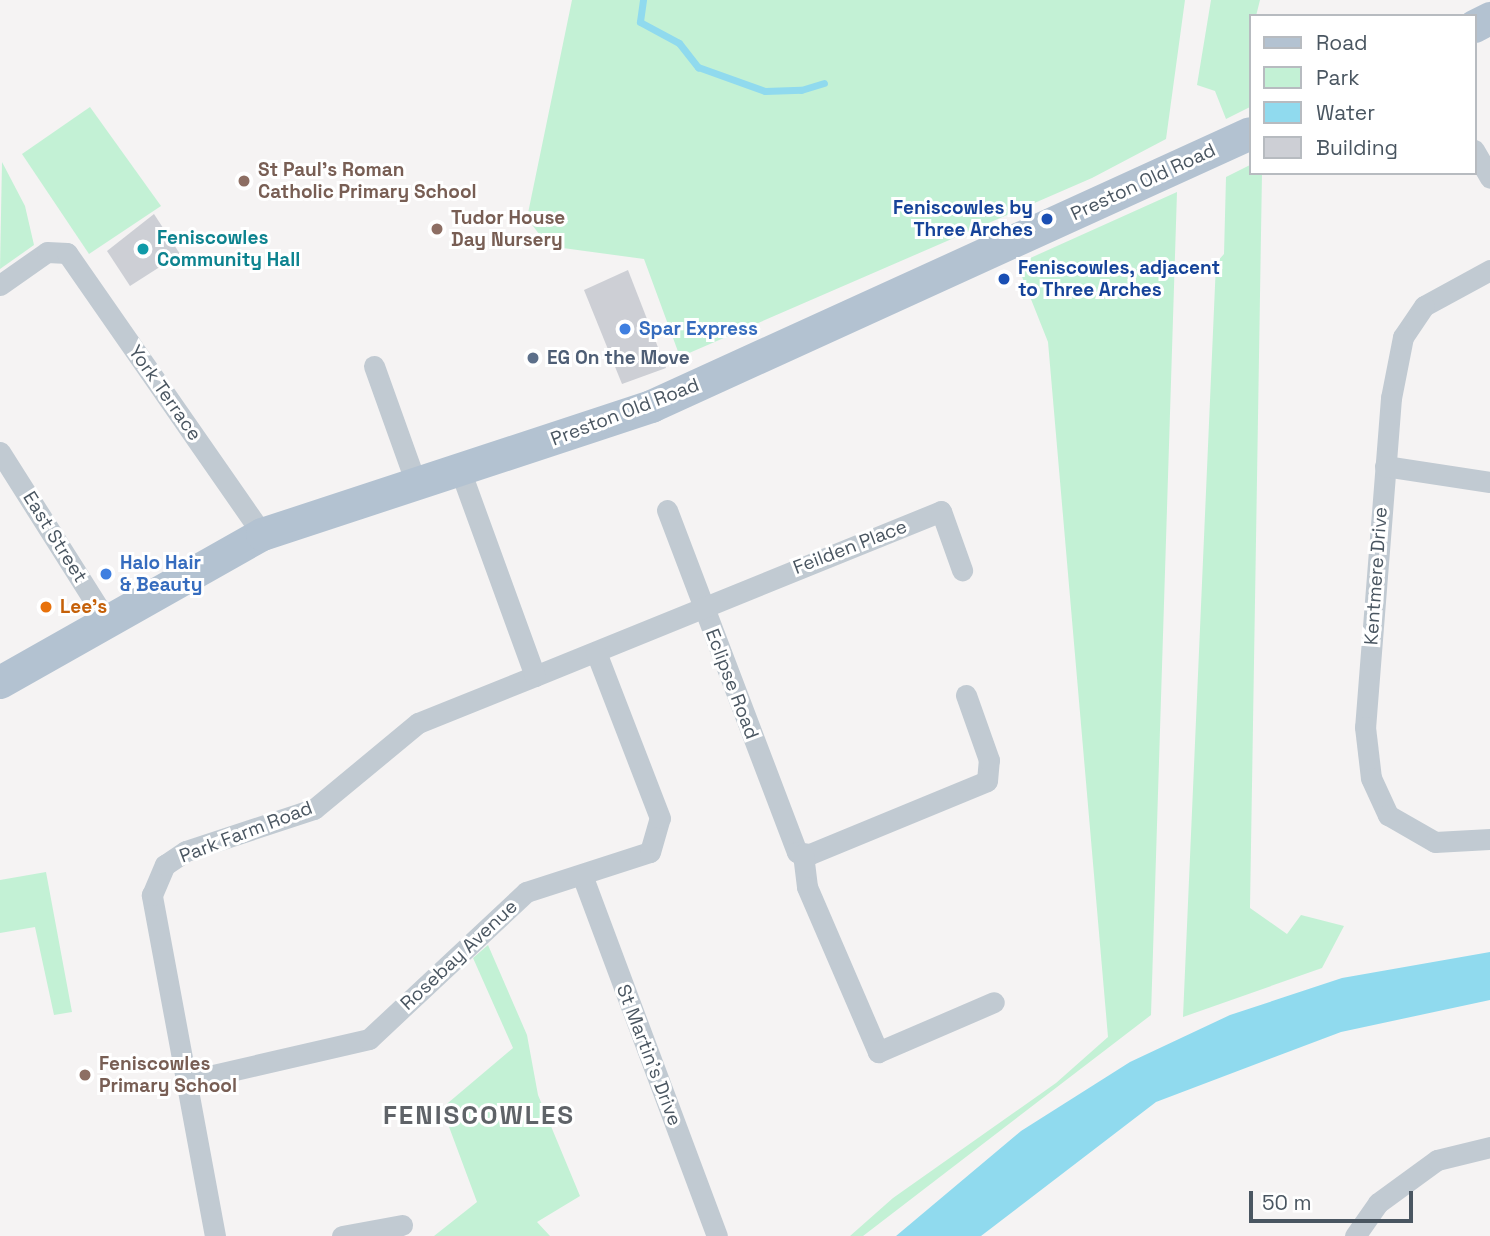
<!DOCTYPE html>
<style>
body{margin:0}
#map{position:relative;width:1490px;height:1236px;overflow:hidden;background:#f5f3f3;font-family:"Space Grotesk",sans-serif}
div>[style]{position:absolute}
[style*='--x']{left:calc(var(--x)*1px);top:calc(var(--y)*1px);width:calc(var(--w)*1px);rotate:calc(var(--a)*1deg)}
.green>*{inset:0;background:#c3f1d5}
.water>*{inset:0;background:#90daee}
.stream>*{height:7px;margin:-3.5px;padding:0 3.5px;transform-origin:3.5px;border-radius:3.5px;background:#90daee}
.building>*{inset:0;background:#cdcfd5}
.minor>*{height:21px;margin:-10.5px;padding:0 10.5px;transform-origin:10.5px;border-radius:10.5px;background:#c1cad2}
.primary>*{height:33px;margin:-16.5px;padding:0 16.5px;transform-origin:16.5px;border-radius:16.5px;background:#b3c2d1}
.dots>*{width:19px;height:19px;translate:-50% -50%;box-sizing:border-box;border:4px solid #fff;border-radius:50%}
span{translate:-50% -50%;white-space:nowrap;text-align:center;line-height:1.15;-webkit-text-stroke:6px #fff;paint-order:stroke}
.education-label{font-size:19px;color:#785e54;font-weight:700}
.left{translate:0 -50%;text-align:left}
.street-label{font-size:19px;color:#4a5661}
.transit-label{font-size:19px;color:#164399;font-weight:700}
.right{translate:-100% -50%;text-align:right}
.culture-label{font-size:19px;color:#0d838f;font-weight:700}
.shop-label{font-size:19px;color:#366cbe;font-weight:700}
.service-label{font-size:19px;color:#4e5e75;font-weight:700}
.food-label{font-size:19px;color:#c56008;font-weight:700}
.district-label{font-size:26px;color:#5f6368;font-weight:700;letter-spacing:2px}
.legend{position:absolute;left:1249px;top:14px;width:228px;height:161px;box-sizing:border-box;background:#fff;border:2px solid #b7bbc0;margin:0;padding:9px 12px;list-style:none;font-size:21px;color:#4a5661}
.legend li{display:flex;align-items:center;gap:14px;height:35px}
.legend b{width:35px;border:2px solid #b7bbc0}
.scale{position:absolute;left:1249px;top:1191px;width:164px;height:32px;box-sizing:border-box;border:4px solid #4a5661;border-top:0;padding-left:9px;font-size:21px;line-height:24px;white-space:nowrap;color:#4a5661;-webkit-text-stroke:5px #fff;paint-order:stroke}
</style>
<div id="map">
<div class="green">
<i style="clip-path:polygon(572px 0,1185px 0,1166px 139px,1092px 178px,680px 357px,644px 259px,548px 246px,527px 218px)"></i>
<i style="clip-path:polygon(1211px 0,1260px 0,1256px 16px,1250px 16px,1250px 107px,1226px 119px,1215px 91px,1197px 85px)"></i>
<i style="clip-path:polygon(90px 107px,161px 206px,89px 254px,22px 154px)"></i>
<i style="clip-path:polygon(2px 162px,25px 206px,34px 245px,0 269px)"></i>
<i style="clip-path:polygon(1250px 165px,1250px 173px,1262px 173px,1250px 908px,1287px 934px,1301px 915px,1344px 926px,1322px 968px,1183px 1017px,1216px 263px,1224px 254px,1226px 177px)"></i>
<i style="clip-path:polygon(1177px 192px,1151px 1015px,863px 1236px,850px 1236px,893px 1198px,1056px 1083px,1108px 1037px,1048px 342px,1017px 264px)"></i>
<i style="clip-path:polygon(46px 872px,72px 1012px,54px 1015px,35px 927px,0 933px,0 880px)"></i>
<i style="clip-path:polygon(488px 945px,527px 1035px,538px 1095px,580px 1196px,537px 1222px,550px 1236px,434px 1236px,477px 1202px,442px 1108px,513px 1048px,473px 958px)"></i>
</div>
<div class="water">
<i style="clip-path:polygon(1490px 952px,1490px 1000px,1341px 1032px,1156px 1102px,981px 1236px,896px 1236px,1021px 1131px,1130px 1062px,1230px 1015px,1342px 978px)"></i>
</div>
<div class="stream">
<i style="--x:643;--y:0;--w:22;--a:98"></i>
<i style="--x:640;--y:22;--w:44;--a:28.3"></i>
<i style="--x:679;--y:43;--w:31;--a:52"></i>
<i style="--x:698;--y:67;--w:71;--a:19.7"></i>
<i style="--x:765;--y:91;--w:36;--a:-2"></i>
<i style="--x:801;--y:90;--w:24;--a:-17"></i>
</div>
<div class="building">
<i style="clip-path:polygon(154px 214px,180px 254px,130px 286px,107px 251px)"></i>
<i style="clip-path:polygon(628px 270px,666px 368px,622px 384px,584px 290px)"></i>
</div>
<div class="minor">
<i style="--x:1474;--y:150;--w:32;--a:60"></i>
<i style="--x:1490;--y:270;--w:75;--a:151.4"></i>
<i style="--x:1424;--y:306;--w:37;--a:124"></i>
<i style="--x:1403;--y:337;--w:62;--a:101.1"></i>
<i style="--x:1391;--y:398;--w:330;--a:94.5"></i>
<i style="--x:1365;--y:727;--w:51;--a:83.3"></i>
<i style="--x:1371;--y:778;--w:41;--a:65.3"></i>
<i style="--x:1388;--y:815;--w:54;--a:29.9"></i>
<i style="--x:1435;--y:842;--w:55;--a:-3.1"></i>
<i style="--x:0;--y:285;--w:57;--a:-35.1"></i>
<i style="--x:47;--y:252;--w:20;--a:3"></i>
<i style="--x:67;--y:253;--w:342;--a:55.2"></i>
<i style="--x:374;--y:366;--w:124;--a:70.3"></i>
<i style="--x:0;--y:452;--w:202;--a:57.7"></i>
<i style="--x:1385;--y:466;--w:106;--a:8.7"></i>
<i style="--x:667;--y:510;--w:366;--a:69.2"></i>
<i style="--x:797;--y:852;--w:13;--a:9"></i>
<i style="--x:810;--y:854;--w:191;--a:-22.4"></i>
<i style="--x:987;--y:781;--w:21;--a:-85"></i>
<i style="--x:989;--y:760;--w:69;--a:-109.5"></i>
<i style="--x:535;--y:676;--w:438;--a:-22.1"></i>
<i style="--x:941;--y:511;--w:63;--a:70.4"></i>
<i style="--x:803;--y:854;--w:33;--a:83"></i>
<i style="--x:807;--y:887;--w:180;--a:66.7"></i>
<i style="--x:878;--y:1052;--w:126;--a:-23.3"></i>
<i style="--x:582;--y:875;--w:385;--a:69.5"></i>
<i style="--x:187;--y:1081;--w:187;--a:-13"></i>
<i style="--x:369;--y:1039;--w:215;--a:-43.1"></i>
<i style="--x:526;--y:892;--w:130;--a:-17.9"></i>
<i style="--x:650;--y:852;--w:35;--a:-74"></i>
<i style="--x:660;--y:818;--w:178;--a:-111.1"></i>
<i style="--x:215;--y:1236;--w:347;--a:-100.5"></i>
<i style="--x:152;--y:895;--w:33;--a:-67"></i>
<i style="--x:165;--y:865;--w:25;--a:-34"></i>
<i style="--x:186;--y:851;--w:135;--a:-18.2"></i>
<i style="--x:314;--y:809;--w:135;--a:-39.6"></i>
<i style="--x:418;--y:723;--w:126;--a:-21.9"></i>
<i style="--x:535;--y:676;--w:219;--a:-110"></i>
<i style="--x:342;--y:1236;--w:61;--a:-10.4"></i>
<i style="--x:1355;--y:1236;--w:40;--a:-55.1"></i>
<i style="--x:1378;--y:1203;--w:73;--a:-36.1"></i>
<i style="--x:1437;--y:1160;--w:55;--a:-13.8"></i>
</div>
<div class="primary">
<i style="--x:1474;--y:26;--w:18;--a:-27"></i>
<i style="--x:0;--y:682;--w:301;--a:-29.5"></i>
<i style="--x:262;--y:534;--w:410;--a:-18.2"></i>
<i style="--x:651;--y:406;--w:658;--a:-24.5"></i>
</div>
<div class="dots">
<i style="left:244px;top:181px;background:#8d6e63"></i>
<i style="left:1047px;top:219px;background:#1a4fb4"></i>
<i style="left:437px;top:229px;background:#8d6e63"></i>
<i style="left:143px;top:249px;background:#0f9aa8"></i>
<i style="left:1004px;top:279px;background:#1a4fb4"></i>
<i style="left:625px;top:329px;background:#3f7fe0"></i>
<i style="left:533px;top:358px;background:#5c6f8a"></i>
<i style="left:106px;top:574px;background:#3f7fe0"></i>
<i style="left:46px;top:607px;background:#e8710a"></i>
<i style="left:85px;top:1075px;background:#8d6e63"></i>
</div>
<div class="education-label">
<span class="left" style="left:258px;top:181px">St Paul's Roman<br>Catholic Primary School</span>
<span class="left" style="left:451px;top:229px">Tudor House<br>Day Nursery</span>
<span class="left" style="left:99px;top:1075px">Feniscowles<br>Primary School</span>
</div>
<div class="street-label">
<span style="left:1143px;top:182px;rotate:-25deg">Preston Old Road</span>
<span style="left:165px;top:393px;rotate:55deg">York Terrace</span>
<span style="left:625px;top:412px;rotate:-21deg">Preston Old Road</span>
<span style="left:55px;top:537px;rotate:58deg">East Street</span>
<span style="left:850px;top:547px;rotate:-21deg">Feilden Place</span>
<span style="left:1376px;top:576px;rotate:-86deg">Kentmere Drive</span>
<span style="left:732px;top:684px;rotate:69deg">Eclipse Road</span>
<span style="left:246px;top:832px;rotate:-21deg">Park Farm Road</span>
<span style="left:459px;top:955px;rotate:-43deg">Rosebay Avenue</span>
<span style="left:649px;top:1055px;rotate:69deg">St Martin's Drive</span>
</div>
<div class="transit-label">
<span class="right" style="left:1033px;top:219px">Feniscowles by<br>Three Arches</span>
<span class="left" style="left:1018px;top:279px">Feniscowles, adjacent<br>to Three Arches</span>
</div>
<div class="culture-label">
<span class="left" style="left:157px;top:249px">Feniscowles<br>Community Hall</span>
</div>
<div class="shop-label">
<span class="left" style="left:639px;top:329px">Spar Express</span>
<span class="left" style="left:120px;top:574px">Halo Hair<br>&amp; Beauty</span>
</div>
<div class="service-label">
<span class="left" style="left:547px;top:358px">EG On the Move</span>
</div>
<div class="food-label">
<span class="left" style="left:60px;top:607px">Lee's</span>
</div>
<div class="district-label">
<span style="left:479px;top:1116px">FENISCOWLES</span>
</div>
<ul class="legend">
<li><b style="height:9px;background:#b3c2d1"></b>Road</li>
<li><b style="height:19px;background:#c3f1d5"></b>Park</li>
<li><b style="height:19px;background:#90daee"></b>Water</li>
<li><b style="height:19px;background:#cdcfd5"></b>Building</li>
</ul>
<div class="scale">50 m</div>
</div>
